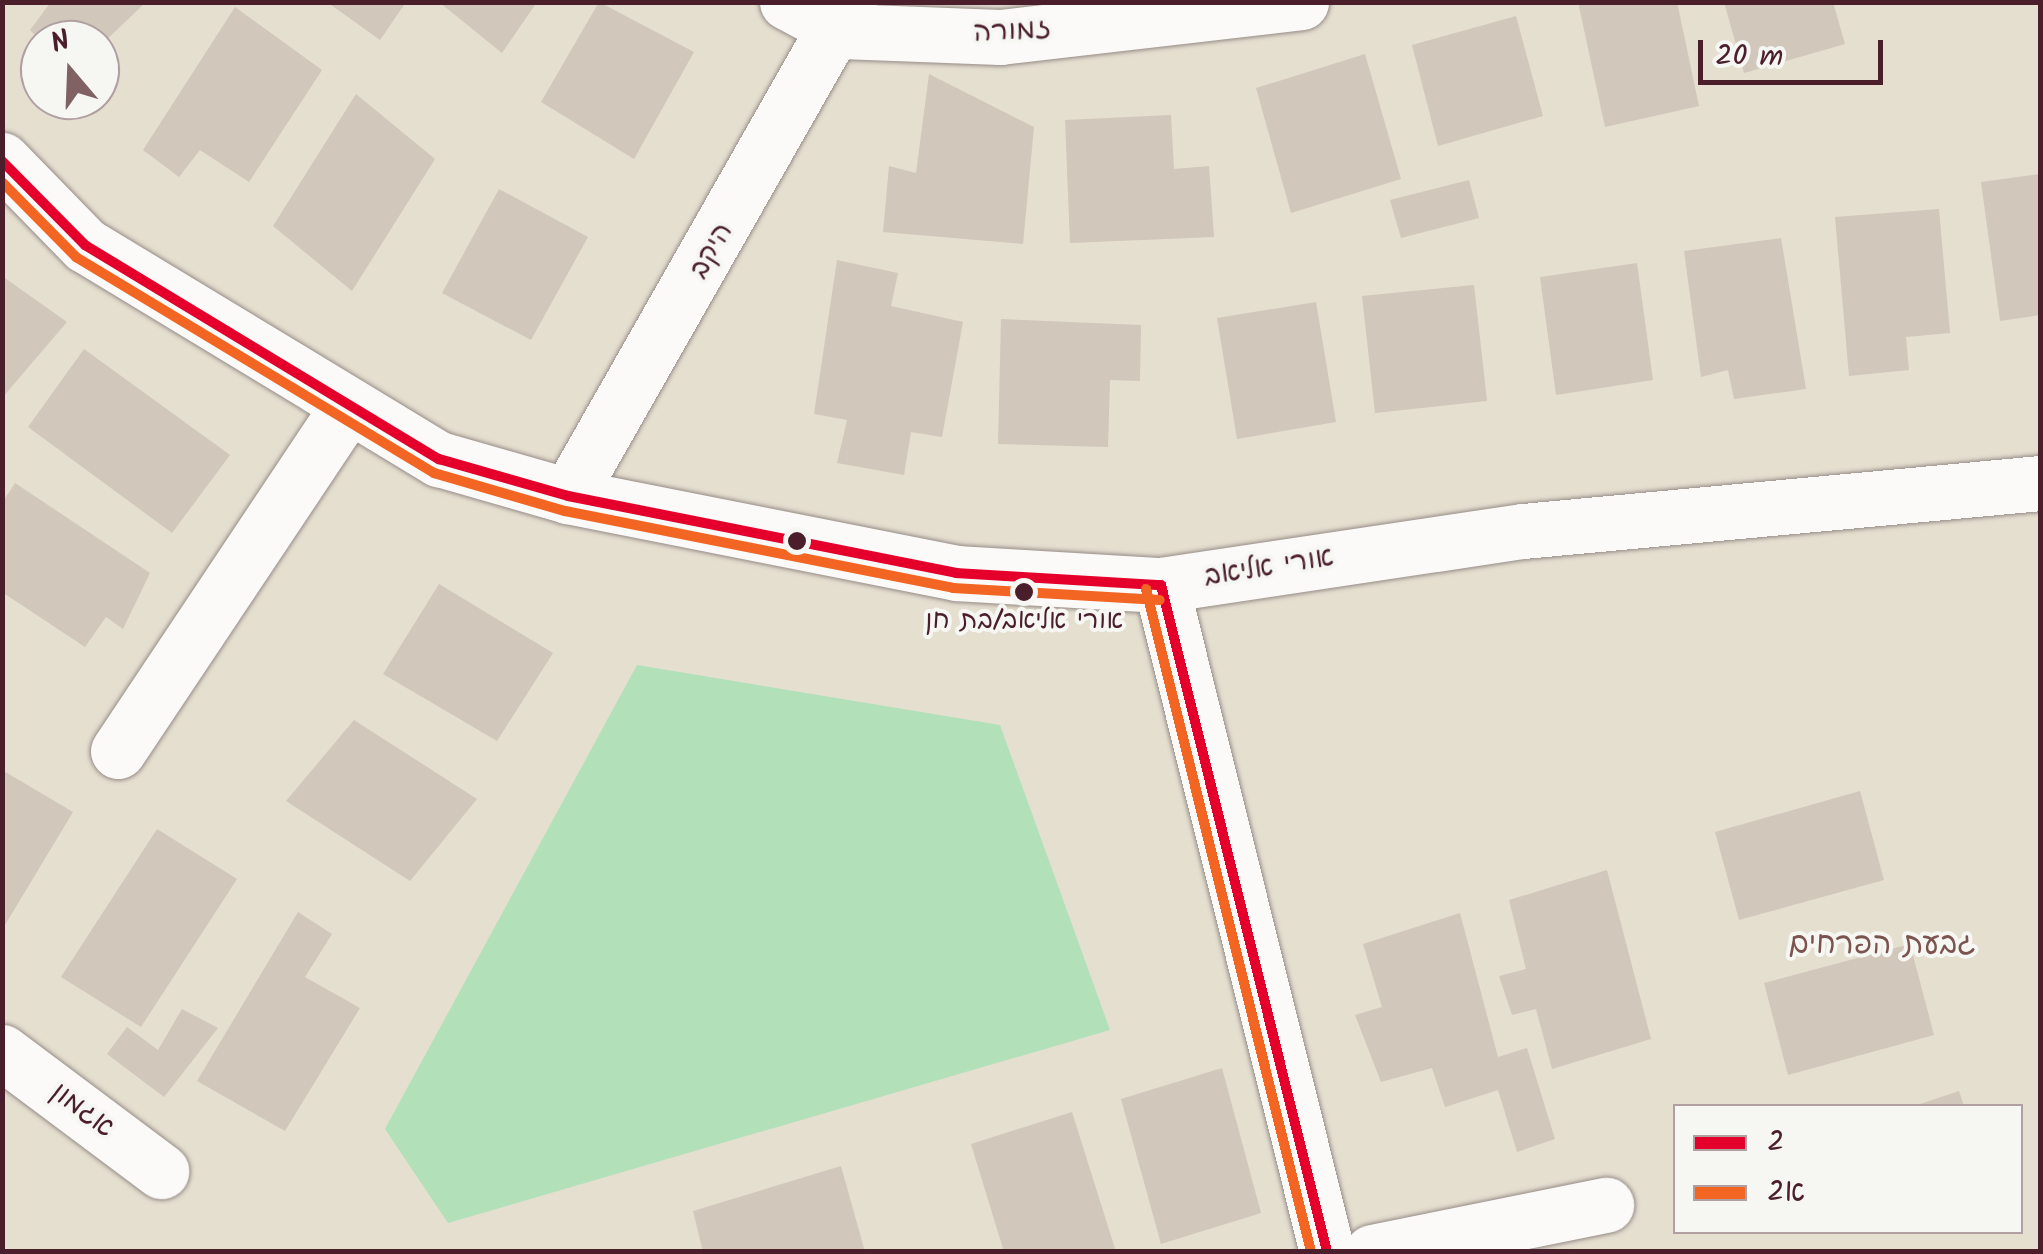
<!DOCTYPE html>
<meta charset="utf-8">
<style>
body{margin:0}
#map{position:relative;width:2043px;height:1254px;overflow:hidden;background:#e5dfd0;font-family:Kalam,"Playpen Sans Hebrew",sans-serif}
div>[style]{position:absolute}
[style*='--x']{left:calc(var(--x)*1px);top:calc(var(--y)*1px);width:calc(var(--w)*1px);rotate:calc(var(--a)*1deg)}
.green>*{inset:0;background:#b1e0b9}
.building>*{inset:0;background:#d1c7ba}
.roads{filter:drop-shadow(0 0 2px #968c87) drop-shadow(0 0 2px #968c87)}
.minor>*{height:55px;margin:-27.5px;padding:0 27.5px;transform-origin:27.5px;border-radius:27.5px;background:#fbfaf8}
.bus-1>*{height:10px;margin:-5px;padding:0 5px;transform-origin:5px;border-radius:5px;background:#e4002b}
.bus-2>*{height:10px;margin:-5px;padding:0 5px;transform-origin:5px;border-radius:5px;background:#f26522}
.dots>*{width:28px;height:28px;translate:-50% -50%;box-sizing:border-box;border:5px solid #f6f6f2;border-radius:50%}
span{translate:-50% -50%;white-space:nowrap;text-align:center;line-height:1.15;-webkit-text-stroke:8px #f6f6f2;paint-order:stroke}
.bus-label{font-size:26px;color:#4a1f2b}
.street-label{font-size:28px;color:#4a1f2b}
.neighbourhood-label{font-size:30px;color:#7b544f}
.frame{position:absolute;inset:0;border:5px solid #4a1f2b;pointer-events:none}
.legend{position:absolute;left:1673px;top:1104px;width:350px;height:130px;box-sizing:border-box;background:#f6f6f2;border:2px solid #b1a0a2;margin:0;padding:12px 18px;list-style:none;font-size:30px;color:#4a1f2b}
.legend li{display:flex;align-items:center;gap:20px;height:50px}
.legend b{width:50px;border:2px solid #b1a0a2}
.north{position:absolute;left:20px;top:20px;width:100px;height:100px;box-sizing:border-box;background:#f6f6f2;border:2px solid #b1a0a2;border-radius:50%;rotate:341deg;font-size:28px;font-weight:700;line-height:40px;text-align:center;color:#4a1f2b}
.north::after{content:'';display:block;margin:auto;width:35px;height:45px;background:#806265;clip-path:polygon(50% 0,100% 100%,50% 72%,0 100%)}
.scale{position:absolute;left:1698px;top:40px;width:185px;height:45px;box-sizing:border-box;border:5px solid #4a1f2b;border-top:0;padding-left:12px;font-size:30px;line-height:35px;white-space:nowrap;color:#4a1f2b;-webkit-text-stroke:8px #f6f6f2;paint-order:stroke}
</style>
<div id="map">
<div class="green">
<i style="clip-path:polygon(637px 665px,1000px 725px,1110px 1030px,448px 1223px,385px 1129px)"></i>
</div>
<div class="building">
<i style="clip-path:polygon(51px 2px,146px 2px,100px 46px,40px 40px,30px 30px)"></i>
<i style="clip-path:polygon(327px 2px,400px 2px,404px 5px,380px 40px)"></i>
<i style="clip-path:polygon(439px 2px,537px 2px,502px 53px)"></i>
<i style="clip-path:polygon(599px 2px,694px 52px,634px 159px,541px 102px)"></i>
<i style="clip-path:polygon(1578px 2px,1677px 2px,1699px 106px,1605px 127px)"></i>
<i style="clip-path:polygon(1724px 2px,1833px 2px,1845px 44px,1744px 73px)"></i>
<i style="clip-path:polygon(235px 7px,322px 70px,249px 182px,200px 150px,179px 177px,143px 150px)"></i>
<i style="clip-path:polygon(1516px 16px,1543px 116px,1438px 146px,1412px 45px)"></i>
<i style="clip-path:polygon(1365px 54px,1401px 179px,1291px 213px,1256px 88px)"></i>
<i style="clip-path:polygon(929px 74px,1034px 127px,1023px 244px,883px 232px,889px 166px,916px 173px)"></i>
<i style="clip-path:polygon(356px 94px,435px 159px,352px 291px,273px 226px)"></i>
<i style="clip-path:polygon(1171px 115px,1174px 169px,1209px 166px,1214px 237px,1070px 243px,1065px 120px)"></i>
<i style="clip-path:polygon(2040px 174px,2040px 315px,2000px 321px,1981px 182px)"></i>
<i style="clip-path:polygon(1469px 180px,1479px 218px,1401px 238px,1390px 200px)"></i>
<i style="clip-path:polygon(499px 189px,588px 237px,531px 340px,442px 293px)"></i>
<i style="clip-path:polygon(1939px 209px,1950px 333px,1906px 337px,1909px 370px,1849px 376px,1835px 217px)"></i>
<i style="clip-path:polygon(1781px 238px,1806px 389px,1734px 399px,1728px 370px,1701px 377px,1684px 251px)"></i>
<i style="clip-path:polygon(837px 260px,898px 273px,891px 306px,963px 322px,942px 437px,911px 432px,904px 475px,837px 463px,847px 420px,814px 414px)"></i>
<i style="clip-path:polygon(1637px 263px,1653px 380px,1556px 395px,1540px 277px)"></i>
<i style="clip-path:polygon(2px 276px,67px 322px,2px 398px)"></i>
<i style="clip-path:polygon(1474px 285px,1487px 401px,1375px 413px,1362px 296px)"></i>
<i style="clip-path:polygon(1316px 302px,1336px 422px,1237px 439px,1217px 318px)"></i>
<i style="clip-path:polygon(1001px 319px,1141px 325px,1140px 381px,1110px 380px,1108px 447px,998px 444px)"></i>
<i style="clip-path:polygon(84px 349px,230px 455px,172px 533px,28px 427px)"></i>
<i style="clip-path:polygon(15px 483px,150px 573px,123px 629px,106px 617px,85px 647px,2px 592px,2px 503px)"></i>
<i style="clip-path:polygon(439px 584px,553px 653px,497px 741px,383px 674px)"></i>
<i style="clip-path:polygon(354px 720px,477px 799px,410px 881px,286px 801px)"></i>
<i style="clip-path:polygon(2px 770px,73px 812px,2px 930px)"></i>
<i style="clip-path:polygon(1860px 791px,1884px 880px,1739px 920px,1715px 832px)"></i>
<i style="clip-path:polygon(157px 829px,237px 879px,141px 1027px,61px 977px)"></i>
<i style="clip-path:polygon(1607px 870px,1651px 1039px,1552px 1069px,1536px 1009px,1512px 1015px,1499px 976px,1526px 969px,1509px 900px)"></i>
<i style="clip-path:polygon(298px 912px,332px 934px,305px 977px,360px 1008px,285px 1131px,197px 1081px)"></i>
<i style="clip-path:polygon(1460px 913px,1498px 1057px,1527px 1048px,1555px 1139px,1517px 1152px,1498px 1090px,1445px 1107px,1432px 1068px,1381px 1082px,1355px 1015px,1382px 1007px,1363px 944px)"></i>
<i style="clip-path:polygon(1910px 944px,1934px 1035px,1788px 1075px,1764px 983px)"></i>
<i style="clip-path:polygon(182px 1009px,218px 1028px,164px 1097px,107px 1054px,127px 1027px,158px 1050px)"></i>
<i style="clip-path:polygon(1222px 1068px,1261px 1213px,1161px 1244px,1121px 1099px)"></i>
<i style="clip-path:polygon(1959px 1091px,1964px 1106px,1914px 1106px)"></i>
<i style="clip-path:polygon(1072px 1112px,1116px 1252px,1004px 1252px,971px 1144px)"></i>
<i style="clip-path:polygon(841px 1166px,865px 1252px,703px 1252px,693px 1211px)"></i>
</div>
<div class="roads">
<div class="minor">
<i style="--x:787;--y:2;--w:61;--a:28.2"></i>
<i style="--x:841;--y:31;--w:159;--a:2.2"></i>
<i style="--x:1000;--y:37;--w:303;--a:-6.6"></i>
<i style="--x:2;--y:160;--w:119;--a:45.7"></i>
<i style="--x:85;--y:245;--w:414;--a:31.2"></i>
<i style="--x:439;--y:459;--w:134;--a:16"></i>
<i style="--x:568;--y:496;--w:396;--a:11.2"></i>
<i style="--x:956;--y:573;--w:205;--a:3.4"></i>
<i style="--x:1161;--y:585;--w:366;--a:-8.5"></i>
<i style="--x:1523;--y:531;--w:519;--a:-5.3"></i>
<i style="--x:568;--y:496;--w:568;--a:-60.37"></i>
<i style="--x:1161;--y:585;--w:687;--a:76.02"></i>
<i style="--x:118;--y:751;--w:410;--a:-56.3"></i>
<i style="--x:2;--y:1052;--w:199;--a:36.8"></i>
<i style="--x:1372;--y:1252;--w:239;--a:-11.4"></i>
</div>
</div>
<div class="bus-1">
<i style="--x:2;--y:161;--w:118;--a:45.3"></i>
<i style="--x:85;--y:245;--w:414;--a:31.2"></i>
<i style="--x:439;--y:459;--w:134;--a:16"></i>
<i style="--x:568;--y:496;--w:396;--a:11.2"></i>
<i style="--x:956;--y:573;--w:205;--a:3.4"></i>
<i style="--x:1161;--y:585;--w:687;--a:76.02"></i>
</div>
<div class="bus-2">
<i style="--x:2;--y:182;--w:105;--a:45.4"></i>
<i style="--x:76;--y:257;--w:418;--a:31.1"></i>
<i style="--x:434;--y:473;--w:136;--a:16.2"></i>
<i style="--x:565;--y:511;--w:396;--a:11.2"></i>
<i style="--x:953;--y:588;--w:207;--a:3.3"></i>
<i style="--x:1146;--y:589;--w:683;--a:76.02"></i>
</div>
<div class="dots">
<i style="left:797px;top:541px;background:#4a1f2b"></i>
<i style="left:1024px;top:592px;background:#4a1f2b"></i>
</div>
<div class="bus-label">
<span style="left:1024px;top:622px">אורי אליאב/בת חן</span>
</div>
<div class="street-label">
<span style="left:1012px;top:32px;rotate:-3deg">זמורה</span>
<span style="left:712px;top:251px;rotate:-60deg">היקב</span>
<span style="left:1269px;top:568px;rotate:-9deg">אורי אליאב</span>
<span style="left:82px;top:1111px;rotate:37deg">אגמון</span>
</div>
<div class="neighbourhood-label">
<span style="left:1882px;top:945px">גבעת הפרחים</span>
</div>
<div class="frame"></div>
<ul class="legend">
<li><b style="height:12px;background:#e4002b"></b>2</li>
<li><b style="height:12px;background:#f26522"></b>2א</li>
</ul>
<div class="north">N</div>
<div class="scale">20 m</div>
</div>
